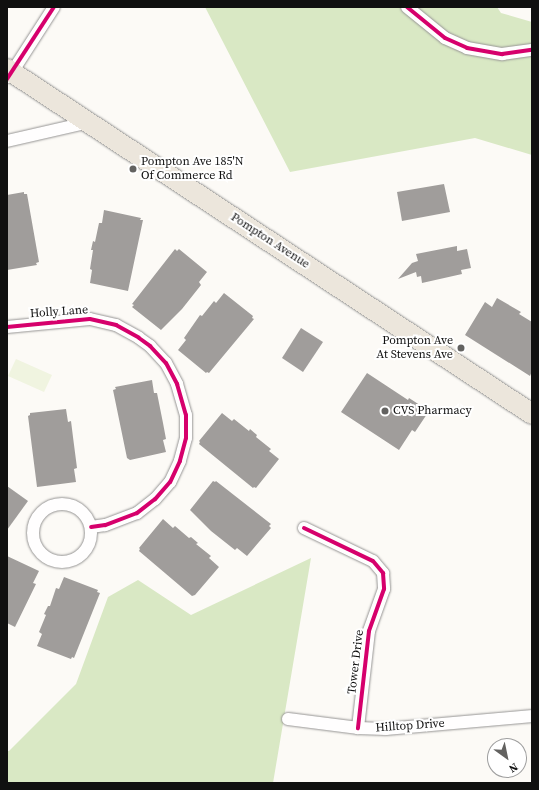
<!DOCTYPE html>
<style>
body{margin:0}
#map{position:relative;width:539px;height:790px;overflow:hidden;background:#fcfaf6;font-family:"Source Serif 4",serif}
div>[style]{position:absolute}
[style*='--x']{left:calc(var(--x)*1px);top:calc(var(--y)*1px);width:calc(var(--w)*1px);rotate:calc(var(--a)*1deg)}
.forest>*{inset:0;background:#d9e8c4}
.pitch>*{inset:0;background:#f0f4e0}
.building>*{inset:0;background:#a09d9b}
.roads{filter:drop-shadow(0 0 1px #969594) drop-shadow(0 0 1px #969594)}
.street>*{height:12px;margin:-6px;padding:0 6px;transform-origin:6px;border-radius:6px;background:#fffefe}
.street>.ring{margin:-6px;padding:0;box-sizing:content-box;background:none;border:12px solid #fffefe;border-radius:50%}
.primary>*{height:20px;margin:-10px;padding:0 10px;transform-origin:10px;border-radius:10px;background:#ece6dc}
.cycleway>*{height:4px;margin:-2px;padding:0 2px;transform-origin:2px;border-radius:2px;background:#d6006c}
.dots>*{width:11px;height:11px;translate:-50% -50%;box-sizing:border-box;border:2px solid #fff;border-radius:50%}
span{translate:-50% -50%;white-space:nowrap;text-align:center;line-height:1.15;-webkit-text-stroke:4px #fff;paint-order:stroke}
.poi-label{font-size:12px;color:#101010}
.left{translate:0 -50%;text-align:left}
.right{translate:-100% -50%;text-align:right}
.street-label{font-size:12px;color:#101010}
.frame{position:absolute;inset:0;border:8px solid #101010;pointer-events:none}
.north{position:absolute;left:487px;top:738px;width:40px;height:40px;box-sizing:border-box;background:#fff;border:1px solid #9f9f9f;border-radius:50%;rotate:147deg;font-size:11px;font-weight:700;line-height:16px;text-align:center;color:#101010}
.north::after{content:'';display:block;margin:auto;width:14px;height:18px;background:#636260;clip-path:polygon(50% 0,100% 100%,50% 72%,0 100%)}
</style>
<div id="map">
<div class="forest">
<i style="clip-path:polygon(205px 7px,497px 7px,501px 13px,532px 22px,532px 155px,475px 138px,290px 172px)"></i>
<i style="clip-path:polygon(311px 558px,273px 783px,7px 783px,7px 751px,9px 751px,76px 684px,108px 597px,138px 580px,191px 615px)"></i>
</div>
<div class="pitch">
<i style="clip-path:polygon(16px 359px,52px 375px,44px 392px,8px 376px)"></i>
</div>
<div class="building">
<i style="clip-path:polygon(444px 184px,450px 212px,402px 221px,397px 192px)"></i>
<i style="clip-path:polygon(24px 192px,24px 194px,27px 194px,39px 262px,36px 263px,37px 265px,7px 270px,7px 195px)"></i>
<i style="clip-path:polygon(104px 210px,141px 218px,140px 220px,143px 220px,128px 291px,90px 283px,92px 270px,90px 269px,93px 250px,91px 250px,93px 241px,95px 242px,99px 223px,102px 223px)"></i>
<i style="clip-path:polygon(457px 246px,457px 251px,467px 249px,471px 268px,461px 270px,462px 274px,422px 283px,421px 276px,417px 277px,416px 272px,398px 279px,412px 263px,418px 261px,416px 254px)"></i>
<i style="clip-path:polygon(175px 249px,177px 251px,179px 249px,207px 272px,199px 282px,201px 285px,182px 309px,161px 330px,132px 307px,134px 305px,132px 304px)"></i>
<i style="clip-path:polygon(224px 293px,253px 316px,252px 318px,254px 319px,209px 373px,207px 372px,206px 373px,178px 350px,186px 340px,184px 338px,200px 315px,202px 316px,214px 301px,216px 303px)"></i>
<i style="clip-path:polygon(497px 298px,521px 312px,519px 314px,532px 322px,532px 371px,530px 376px,465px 335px,485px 302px,492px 307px)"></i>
<i style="clip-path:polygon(301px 328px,323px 342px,303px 372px,282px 358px)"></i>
<i style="clip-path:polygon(367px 373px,408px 400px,409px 398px,429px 411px,415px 432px,412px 430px,399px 450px,341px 412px)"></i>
<i style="clip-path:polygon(152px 380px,154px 393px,157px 393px,163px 423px,166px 439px,163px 440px,166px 452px,130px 460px,127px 458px,113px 390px,116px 389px,115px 387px)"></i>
<i style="clip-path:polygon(66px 409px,68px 422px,71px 421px,73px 437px,77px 468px,74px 469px,76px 482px,37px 487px,28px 416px,30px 415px,30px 413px)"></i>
<i style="clip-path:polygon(222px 413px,232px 421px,234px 419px,249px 431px,250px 429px,257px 435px,256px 437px,271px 449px,269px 451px,279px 459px,256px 488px,254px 487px,253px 488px,199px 444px,200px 442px,199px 441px)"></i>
<i style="clip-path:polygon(213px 481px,215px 482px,216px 481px,271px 524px,269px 526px,271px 528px,247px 556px,237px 548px,235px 550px,211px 531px,190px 510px)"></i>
<i style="clip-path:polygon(7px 486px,28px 501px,7px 530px)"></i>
<i style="clip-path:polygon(163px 519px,173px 528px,175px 526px,189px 538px,191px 537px,198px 543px,196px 544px,211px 556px,209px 558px,219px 567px,195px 595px,192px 596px,139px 551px,140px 549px,139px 548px)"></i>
<i style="clip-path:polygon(7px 556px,39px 571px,33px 583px,36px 584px,15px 627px,7px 623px)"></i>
<i style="clip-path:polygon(64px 577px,98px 590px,97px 592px,100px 593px,74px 658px,72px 657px,71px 659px,37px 646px,42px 634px,39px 632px,46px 615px,44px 614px,48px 606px,50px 606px,56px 588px,59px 589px)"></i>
</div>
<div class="roads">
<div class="street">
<i style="--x:407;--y:7;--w:49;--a:39.2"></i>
<i style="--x:445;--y:38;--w:24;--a:24"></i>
<i style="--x:467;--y:48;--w:36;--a:10"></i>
<i style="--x:502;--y:54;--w:30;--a:-8"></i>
<i style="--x:9;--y:77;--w:83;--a:-57.3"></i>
<i style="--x:7;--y:141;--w:85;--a:-12.9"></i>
<i style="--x:7;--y:327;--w:83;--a:-5.5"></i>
<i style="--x:90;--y:319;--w:27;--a:13"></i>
<i style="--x:116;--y:325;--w:26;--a:29"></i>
<i style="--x:139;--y:338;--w:14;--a:36"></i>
<i style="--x:150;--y:346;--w:23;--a:47"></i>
<i style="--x:166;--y:363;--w:24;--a:62"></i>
<i style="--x:177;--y:384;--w:32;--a:74"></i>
<i style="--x:186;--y:415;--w:23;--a:90"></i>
<i style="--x:186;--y:438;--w:24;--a:105"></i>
<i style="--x:180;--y:461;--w:23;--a:115"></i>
<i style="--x:170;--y:482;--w:23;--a:131"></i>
<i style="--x:155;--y:499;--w:23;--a:142"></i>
<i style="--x:137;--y:513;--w:34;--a:159"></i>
<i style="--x:105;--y:525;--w:14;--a:172"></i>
<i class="ring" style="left:33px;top:504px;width:46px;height:46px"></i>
<i style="--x:304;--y:528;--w:76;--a:25.6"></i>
<i style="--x:373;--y:561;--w:16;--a:50"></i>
<i style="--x:383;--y:573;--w:16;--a:86"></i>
<i style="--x:384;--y:589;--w:45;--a:109.7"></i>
<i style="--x:369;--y:631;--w:98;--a:96.5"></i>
<i style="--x:288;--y:719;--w:71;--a:7.3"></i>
<i style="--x:358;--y:728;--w:28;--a:2"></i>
<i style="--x:386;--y:729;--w:147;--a:-5.1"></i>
</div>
<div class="primary">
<i style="--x:7;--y:69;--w:628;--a:33.31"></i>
</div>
</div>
<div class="cycleway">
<i style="--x:407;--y:7;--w:49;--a:39.2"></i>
<i style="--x:445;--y:38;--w:24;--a:24"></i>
<i style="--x:467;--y:48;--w:36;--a:10"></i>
<i style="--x:502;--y:54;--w:30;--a:-8"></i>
<i style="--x:7;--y:79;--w:86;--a:-56.9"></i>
<i style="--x:7;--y:327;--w:83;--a:-5.5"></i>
<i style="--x:90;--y:319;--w:27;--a:13"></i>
<i style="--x:116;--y:325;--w:26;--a:29"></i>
<i style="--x:139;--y:338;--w:14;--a:36"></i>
<i style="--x:150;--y:346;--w:23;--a:47"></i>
<i style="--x:166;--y:363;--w:24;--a:62"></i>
<i style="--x:177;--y:384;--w:32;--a:74"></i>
<i style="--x:186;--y:415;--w:23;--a:90"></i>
<i style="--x:186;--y:438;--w:24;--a:105"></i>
<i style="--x:180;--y:461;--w:23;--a:115"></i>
<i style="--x:170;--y:482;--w:23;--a:131"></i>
<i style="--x:155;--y:499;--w:23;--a:142"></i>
<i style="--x:137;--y:513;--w:34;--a:159"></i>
<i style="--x:105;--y:525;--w:14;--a:172"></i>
<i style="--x:304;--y:528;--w:76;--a:25.6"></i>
<i style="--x:373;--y:561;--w:16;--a:50"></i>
<i style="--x:383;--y:573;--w:16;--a:86"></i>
<i style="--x:384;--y:589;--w:45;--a:109.7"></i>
<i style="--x:369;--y:631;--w:98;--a:96.5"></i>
</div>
<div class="dots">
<i style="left:133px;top:169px;background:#636260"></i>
<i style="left:461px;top:348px;background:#636260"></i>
<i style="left:385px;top:411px;background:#636260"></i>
</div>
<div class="poi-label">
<span class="left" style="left:141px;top:169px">Pompton Ave 185'N<br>Of Commerce Rd</span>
<span class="right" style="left:453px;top:348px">Pompton Ave<br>At Stevens Ave</span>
<span class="left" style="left:393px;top:411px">CVS Pharmacy</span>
</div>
<div class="street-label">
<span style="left:270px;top:241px;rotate:33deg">Pompton Avenue</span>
<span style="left:59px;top:312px;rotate:-4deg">Holly Lane</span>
<span style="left:356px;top:662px;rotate:-83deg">Tower Drive</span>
<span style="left:410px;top:726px;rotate:-4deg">Hilltop Drive</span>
</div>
<div class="frame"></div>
<div class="north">N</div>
</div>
